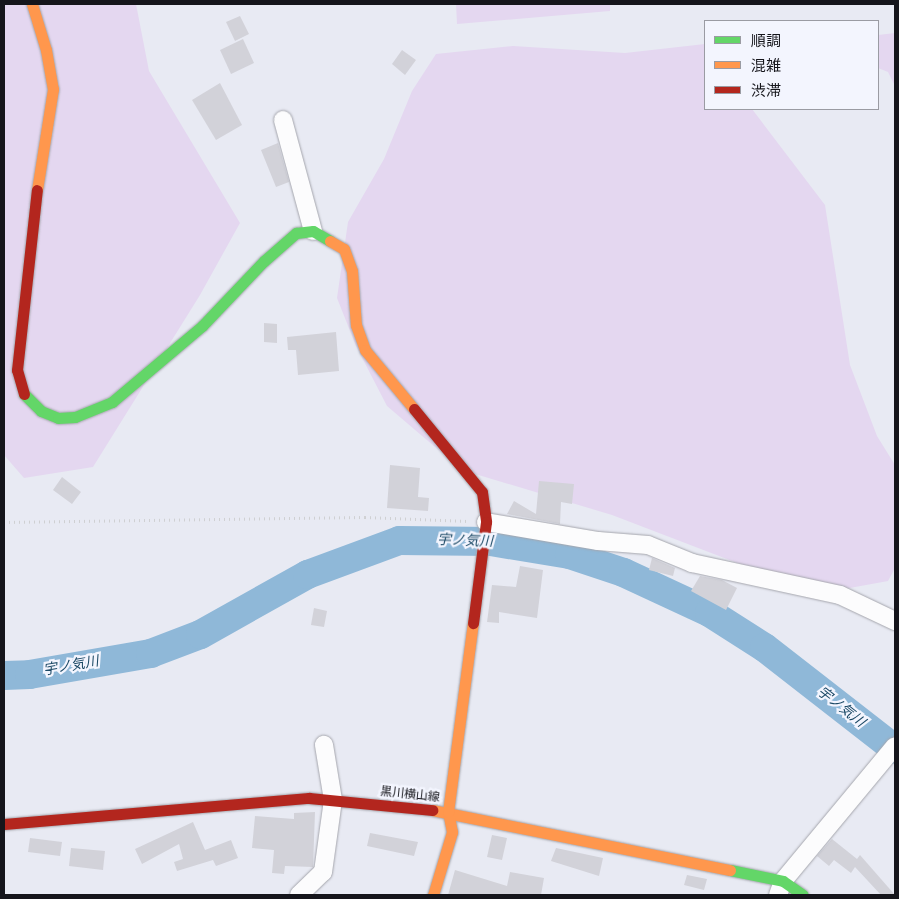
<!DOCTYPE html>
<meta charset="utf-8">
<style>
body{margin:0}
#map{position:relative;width:899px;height:899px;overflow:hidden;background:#e8eaf3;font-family:Rubik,"Noto Sans JP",sans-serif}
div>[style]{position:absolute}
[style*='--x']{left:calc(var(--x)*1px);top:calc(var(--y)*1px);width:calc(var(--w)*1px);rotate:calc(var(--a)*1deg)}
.green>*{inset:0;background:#e4d7f0}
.river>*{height:29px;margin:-14.5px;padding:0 14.5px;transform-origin:14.5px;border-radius:14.5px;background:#8fb8d8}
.building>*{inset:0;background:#d2d2d9}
.path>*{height:3px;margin-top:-1.5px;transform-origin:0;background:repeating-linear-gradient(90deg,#cfd0d2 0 1px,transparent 0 5px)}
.roads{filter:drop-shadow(0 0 1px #a5a6ad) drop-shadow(0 0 1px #a5a6ad)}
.street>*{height:18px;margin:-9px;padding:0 9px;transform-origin:9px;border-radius:9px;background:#fcfcfd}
.fast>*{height:11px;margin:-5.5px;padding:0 5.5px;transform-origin:5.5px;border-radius:5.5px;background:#63d668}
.slow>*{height:11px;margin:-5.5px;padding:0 5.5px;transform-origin:5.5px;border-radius:5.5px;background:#ff974d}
.jam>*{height:11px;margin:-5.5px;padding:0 5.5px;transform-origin:5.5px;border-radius:5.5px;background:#b3261e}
span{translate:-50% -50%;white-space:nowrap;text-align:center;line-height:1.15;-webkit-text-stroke:4.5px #f3f5fe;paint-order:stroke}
.street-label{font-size:12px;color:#15151b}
.water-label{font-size:14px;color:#194764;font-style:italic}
.frame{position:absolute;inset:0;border:5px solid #15151b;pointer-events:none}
.legend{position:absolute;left:704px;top:20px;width:175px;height:90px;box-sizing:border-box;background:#f3f5fe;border:1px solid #9a9ba3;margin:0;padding:6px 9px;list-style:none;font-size:15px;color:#15151b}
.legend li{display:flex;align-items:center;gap:10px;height:25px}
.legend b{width:25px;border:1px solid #9a9ba3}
</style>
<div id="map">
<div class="green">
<i style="clip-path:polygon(4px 4px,136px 4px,149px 71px,240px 223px,200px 295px,93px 467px,24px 478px,4px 455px)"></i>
<i style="clip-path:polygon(456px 4px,610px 4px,610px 11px,457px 24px)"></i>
<i style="clip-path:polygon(895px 33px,895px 86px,888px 72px,878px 68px,878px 35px)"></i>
<i style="clip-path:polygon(705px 44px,705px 109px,752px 109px,825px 205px,850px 365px,877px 436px,895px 465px,895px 568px,888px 581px,833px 591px,753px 569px,612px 515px,462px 470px,387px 406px,356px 346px,337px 298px,348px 222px,384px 159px,412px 91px,436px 54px,513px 46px,625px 53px)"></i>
</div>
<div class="river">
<i style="--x:4;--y:675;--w:25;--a:-2"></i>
<i style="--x:29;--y:674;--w:123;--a:-9.8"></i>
<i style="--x:150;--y:653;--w:53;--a:-20.8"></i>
<i style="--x:200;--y:634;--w:123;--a:-29.3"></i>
<i style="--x:307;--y:574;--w:98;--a:-20.3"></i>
<i style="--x:399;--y:540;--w:91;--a:0.6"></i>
<i style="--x:490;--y:541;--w:80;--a:9.3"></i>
<i style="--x:569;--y:554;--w:57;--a:18.4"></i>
<i style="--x:623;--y:572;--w:95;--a:24.9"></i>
<i style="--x:709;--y:612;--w:65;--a:32.5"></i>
<i style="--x:764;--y:647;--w:166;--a:37.9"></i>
</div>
<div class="building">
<i style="clip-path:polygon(240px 16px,249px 34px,235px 41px,226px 22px)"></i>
<i style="clip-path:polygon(243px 39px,254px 63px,231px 74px,220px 50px)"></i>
<i style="clip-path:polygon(402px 50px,416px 60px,405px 75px,392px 64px)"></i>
<i style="clip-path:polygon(220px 83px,242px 125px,216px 140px,192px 100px)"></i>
<i style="clip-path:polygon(278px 143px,289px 182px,276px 187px,261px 150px)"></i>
<i style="clip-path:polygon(264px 323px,277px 324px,277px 343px,264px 342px)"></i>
<i style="clip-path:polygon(336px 332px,339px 371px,298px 375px,296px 350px,288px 350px,287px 337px)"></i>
<i style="clip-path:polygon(390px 465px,420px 468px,418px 497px,429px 498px,428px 511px,387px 508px)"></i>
<i style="clip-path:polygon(62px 477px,81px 492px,72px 504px,53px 490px)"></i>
<i style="clip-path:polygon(539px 481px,574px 484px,572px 504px,561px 502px,560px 524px,507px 514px,514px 501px,536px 514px)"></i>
<i style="clip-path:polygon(652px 558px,675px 568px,673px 576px,649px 570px)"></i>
<i style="clip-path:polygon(520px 566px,543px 570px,537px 618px,499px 612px,499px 623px,487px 622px,492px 585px,516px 587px)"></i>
<i style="clip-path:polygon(700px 576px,722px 580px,737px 588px,726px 610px,691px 591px)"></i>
<i style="clip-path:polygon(314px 608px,327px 611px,324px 627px,311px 625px)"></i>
<i style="clip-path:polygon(315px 812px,313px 867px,285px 866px,284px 874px,272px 873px,274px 850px,252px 848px,255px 816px,294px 819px,294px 813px)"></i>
<i style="clip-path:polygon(193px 822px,205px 850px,231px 840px,238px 858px,216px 866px,213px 860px,177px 871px,174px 862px,183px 859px,179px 844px,142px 864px,135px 849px)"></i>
<i style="clip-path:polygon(370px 833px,418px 842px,414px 856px,367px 846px)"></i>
<i style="clip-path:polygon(492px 835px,507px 838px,502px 860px,487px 857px)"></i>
<i style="clip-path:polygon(30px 838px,62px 842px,60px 856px,28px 852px)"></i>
<i style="clip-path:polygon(832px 839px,857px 859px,860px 855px,895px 895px,881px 895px,855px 867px,851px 873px,834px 860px,829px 866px,817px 856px)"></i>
<i style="clip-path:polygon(71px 848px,105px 851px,103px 870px,69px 866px)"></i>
<i style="clip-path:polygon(556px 848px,603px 858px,599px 876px,551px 861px)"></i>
<i style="clip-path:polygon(455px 870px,507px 886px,510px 872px,544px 878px,541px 895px,448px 895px)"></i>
<i style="clip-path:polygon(687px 875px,707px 879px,704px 890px,684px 885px)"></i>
</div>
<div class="path">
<i style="--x:4;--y:522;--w:361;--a:-0.8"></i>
<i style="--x:365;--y:517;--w:103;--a:2.2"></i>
</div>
<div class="roads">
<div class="street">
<i style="--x:283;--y:120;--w:115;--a:74.9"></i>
<i style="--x:486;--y:522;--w:114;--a:9.6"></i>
<i style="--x:598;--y:541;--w:50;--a:4.6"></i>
<i style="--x:648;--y:545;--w:48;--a:22.2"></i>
<i style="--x:692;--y:563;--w:151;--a:12.2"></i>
<i style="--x:840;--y:595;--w:61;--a:25.3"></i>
<i style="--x:299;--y:895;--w:33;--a:-44"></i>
<i style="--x:323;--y:872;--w:73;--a:-82.1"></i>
<i style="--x:333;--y:800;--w:56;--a:-99.3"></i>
<i style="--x:778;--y:895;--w:15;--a:-70"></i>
<i style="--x:783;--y:881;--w:175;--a:-50.3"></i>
</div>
<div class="fast">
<i style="--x:24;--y:394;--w:24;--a:45"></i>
<i style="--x:41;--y:411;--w:18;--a:22"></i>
<i style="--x:58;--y:418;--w:17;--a:-3"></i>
<i style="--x:75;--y:417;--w:40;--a:-22"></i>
<i style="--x:112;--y:402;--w:118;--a:-40.2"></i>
<i style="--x:202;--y:326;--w:90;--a:-46.4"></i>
<i style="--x:264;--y:261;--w:43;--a:-41.2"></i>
<i style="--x:296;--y:233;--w:17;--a:-7"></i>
<i style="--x:313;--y:231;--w:20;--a:30"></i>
<i style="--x:730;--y:870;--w:54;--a:11.7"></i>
<i style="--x:783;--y:881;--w:24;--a:35"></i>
</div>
<div class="slow">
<i style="--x:32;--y:4;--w:48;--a:73.1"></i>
<i style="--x:46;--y:50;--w:40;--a:80"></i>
<i style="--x:53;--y:89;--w:102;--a:99"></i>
<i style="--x:330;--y:241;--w:16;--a:30"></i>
<i style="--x:344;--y:249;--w:23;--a:70"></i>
<i style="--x:352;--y:271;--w:54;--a:85.8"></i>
<i style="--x:356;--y:325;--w:27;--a:70"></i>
<i style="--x:365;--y:350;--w:77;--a:50.3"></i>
<i style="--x:432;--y:810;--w:304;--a:11.4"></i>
<i style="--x:433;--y:895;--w:66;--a:-73.2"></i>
<i style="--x:452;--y:832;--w:20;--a:-101"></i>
<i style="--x:448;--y:812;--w:191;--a:-82.5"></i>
</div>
<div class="jam">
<i style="--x:24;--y:394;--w:25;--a:-106"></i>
<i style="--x:17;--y:370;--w:181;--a:-83.7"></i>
<i style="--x:414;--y:409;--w:107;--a:50.7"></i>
<i style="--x:482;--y:492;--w:30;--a:82"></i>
<i style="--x:486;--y:522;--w:102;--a:97.3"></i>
<i style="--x:4;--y:824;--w:306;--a:-4.9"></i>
<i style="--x:309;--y:798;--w:124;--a:5.6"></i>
</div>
</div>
<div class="street-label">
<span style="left:410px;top:795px;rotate:6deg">黒川横山線</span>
</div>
<div class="water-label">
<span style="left:465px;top:541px;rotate:2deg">宇ノ気川</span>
<span style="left:71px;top:666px;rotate:-10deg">宇ノ気川</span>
<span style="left:841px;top:707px;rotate:38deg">宇ノ気川</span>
</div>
<div class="frame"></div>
<ul class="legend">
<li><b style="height:6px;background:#63d668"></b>順調</li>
<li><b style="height:6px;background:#ff974d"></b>混雑</li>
<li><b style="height:6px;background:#b3261e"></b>渋滞</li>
</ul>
</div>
